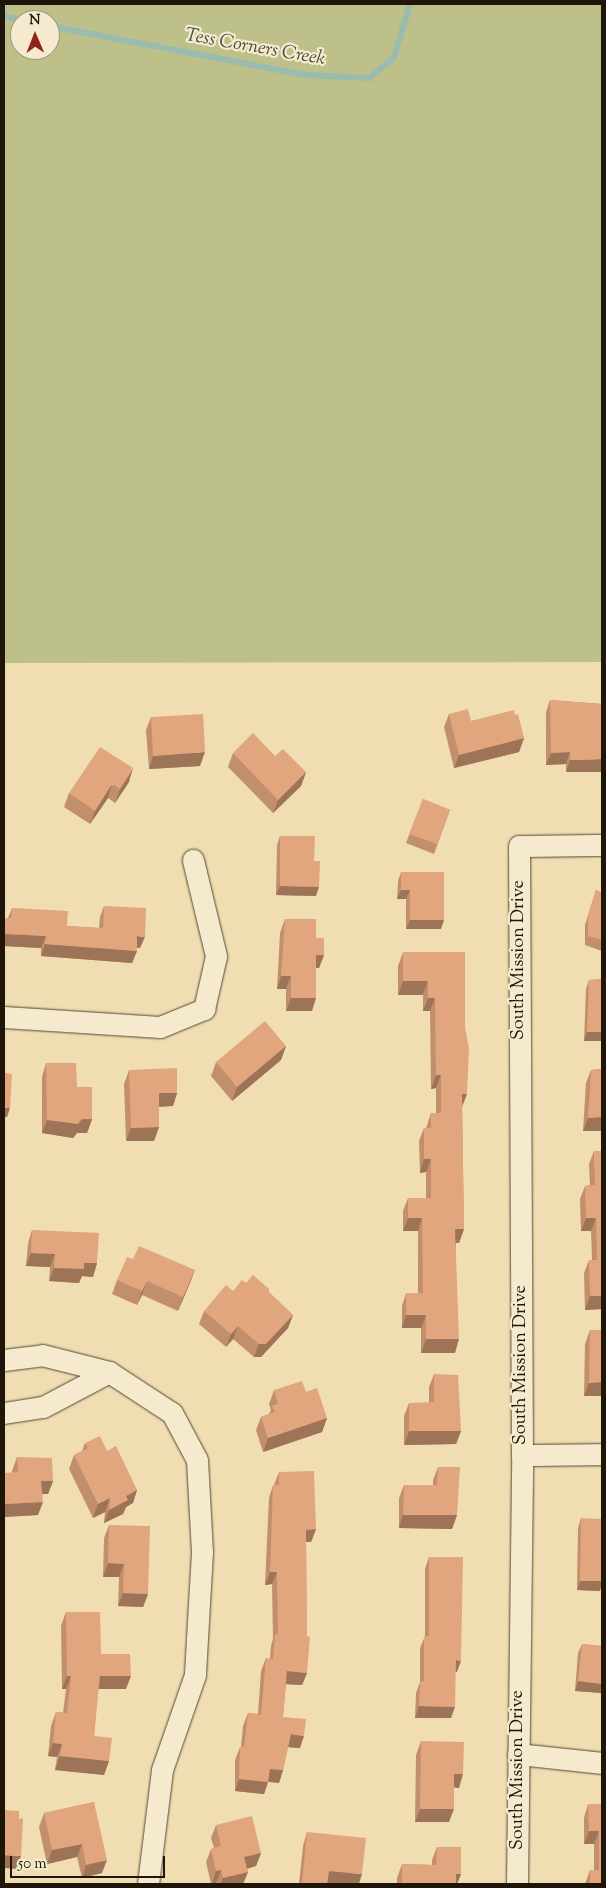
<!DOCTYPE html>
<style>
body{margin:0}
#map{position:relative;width:606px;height:1888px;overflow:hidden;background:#f0deb2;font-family:"Sorts Mill Goudy",serif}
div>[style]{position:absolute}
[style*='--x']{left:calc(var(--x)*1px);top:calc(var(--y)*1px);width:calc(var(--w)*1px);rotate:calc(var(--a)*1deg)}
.green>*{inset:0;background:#bdc089}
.stream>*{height:6px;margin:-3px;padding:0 3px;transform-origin:3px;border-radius:3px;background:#9abcae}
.roads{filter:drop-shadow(0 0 1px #534733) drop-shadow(0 0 1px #534733)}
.street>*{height:21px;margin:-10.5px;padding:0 10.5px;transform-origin:10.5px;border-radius:10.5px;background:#f5eacd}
.wall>*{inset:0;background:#c28f6c}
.shaded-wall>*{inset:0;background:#9e7458}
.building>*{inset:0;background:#e1a67e}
span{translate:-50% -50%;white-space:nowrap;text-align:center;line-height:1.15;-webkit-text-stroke:4.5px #f5eacd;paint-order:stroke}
.street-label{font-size:18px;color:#1f1509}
.water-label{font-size:19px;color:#4a4f43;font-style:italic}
.frame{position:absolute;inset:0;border:5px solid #1f1509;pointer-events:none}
.north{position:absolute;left:10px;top:10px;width:50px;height:50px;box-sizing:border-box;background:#f5eacd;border:1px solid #9f957f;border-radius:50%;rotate:359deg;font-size:14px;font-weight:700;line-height:20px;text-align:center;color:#1f1509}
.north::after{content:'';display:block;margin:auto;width:18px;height:22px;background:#8f2418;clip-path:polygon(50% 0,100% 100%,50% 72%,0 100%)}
.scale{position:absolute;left:10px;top:1856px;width:155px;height:22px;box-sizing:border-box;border:2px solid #1f1509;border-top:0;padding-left:6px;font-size:15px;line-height:18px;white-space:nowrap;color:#1f1509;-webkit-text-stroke:4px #f5eacd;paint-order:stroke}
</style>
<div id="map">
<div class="green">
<i style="clip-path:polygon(evenodd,4px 4px,602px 4px,602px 662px,4px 663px,4px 4px,20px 20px,50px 20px,50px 50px,20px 50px,20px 20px)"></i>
</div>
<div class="stream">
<i style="--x:4;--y:16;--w:19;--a:12"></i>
<i style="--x:50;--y:26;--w:260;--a:10.9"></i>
<i style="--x:305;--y:75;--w:65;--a:2.6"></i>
<i style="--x:370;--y:78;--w:32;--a:-41"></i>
<i style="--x:394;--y:57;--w:55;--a:-73.2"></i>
</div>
<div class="roads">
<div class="street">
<i style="--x:4;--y:1017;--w:156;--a:3.7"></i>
<i style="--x:160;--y:1027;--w:48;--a:-22.2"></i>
<i style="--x:204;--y:1009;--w:54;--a:-77.2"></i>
<i style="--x:216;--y:956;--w:99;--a:-103.5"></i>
<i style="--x:4;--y:1360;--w:38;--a:-7"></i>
<i style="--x:42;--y:1355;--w:69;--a:14.2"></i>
<i style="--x:109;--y:1372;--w:75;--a:33.1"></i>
<i style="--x:172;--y:1413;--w:53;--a:62"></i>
<i style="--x:197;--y:1460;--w:92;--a:86.9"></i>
<i style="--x:202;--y:1552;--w:123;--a:93.3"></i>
<i style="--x:195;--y:1675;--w:101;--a:109.2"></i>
<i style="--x:162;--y:1770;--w:115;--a:97"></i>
<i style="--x:4;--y:1413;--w:39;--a:-9"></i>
<i style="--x:43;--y:1407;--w:75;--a:-27.9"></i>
<i style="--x:522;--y:1455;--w:80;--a:-0.7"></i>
<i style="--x:518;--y:1754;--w:84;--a:6.1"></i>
<i style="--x:517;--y:1884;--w:429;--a:-89.3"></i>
<i style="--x:522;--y:1455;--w:609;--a:-90.28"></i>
<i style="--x:519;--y:846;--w:83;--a:-0.7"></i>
</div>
</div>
<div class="wall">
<i style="clip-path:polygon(550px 700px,602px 704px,566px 772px,566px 764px,546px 765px,546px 712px)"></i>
<i style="clip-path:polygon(449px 714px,471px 721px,515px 715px,524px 738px,519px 752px,454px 768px,444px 727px)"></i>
<i style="clip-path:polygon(151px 717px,200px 766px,149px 769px,146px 730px)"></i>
<i style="clip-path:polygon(233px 753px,275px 756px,306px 772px,301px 786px,273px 813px,228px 767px)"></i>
<i style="clip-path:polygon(129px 782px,115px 803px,108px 798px,90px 824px,64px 807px,69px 793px)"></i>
<i style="clip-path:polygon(423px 799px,450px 810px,434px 854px,406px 843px)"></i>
<i style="clip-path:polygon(280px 836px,314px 861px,316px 896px,276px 895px,277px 845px)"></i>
<i style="clip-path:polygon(401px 872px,441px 929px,406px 929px,406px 899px,397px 899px,398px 881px)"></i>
<i style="clip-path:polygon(596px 890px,602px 893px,602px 951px,585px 945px,585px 925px)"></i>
<i style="clip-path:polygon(104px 906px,140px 948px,137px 948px,137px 951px,132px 963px,41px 956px,41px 948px,4px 946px,4px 918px,8px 918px,12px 908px,67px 926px,99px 928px,100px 917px)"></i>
<i style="clip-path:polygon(285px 919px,324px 955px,319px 968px,316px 968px,312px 1011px,286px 1011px,286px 989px,277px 989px,280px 933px)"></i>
<i style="clip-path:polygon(403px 952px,465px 952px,462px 1107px,464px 1229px,459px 1243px,456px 1243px,455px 1353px,421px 1353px,421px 1328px,402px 1328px,402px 1306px,406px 1293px,418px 1293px,418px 1231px,403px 1231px,403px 1211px,408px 1198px,426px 1198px,426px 1172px,420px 1173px,419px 1141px,424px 1128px,426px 1128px,431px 1113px,436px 1113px,436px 1088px,431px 1089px,430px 1011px,423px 1011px,423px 995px,398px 995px,398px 966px)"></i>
<i style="clip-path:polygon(602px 979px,602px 1041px,584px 1041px,586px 989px,589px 980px)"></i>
<i style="clip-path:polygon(286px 1046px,281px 1060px,232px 1101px,211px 1076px,216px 1062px)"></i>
<i style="clip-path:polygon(46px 1063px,77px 1087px,92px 1119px,87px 1133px,77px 1133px,73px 1138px,42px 1133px,42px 1077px)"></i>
<i style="clip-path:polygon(602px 1069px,602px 1131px,583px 1131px,586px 1083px,591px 1070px)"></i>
<i style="clip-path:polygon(129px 1070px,177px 1093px,173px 1106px,159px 1107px,159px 1127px,154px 1141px,126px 1141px,124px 1084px)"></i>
<i style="clip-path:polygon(594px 1151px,602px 1309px,585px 1310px,584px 1273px,589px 1260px,592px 1260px,591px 1231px,581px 1231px,580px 1199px,585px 1186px,590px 1185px,589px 1164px)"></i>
<i style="clip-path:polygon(32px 1230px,97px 1263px,93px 1277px,82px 1276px,79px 1283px,49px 1281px,50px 1267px,26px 1266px,28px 1243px)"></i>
<i style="clip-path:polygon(133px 1259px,195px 1270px,190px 1283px,178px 1311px,142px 1295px,137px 1305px,112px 1294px,117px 1280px)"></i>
<i style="clip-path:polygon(246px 1283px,269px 1289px,268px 1292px,293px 1315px,288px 1328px,261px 1357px,254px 1357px,233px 1339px,226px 1347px,199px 1324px,204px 1311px,233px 1291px)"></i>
<i style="clip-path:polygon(590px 1330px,602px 1330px,602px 1396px,584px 1396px,585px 1344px)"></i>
<i style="clip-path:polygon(434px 1374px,461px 1431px,456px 1444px,404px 1445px,404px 1416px,409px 1403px,429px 1403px,429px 1387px)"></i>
<i style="clip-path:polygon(274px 1390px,306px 1392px,327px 1418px,322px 1432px,263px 1452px,256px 1430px,261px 1417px,269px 1414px,271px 1410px,269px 1404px)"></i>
<i style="clip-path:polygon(85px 1443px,107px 1451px,137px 1490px,133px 1503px,126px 1507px,123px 1514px,104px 1523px,105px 1512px,93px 1518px,69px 1469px,74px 1455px,82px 1451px)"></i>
<i style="clip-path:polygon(17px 1457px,53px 1481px,48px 1494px,42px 1494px,38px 1515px,4px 1517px,4px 1473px,12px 1473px,12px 1471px)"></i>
<i style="clip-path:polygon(438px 1467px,457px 1515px,452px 1529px,399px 1528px,399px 1498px,404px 1485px,433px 1485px,433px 1480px)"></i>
<i style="clip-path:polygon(279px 1472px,316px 1529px,311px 1542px,306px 1542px,307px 1673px,302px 1685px,286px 1684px,283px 1717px,300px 1748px,288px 1747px,283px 1770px,279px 1783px,268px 1782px,264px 1794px,235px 1791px,235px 1760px,240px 1747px,241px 1747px,243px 1726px,248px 1713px,258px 1714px,261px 1671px,266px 1658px,270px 1659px,271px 1646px,273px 1639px,272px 1584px,265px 1585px,269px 1498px,273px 1485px,274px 1485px)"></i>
<i style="clip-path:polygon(581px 1518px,600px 1591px,577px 1590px,578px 1528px)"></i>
<i style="clip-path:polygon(109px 1525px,148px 1594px,143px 1607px,118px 1606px,119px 1577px,103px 1577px,104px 1538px)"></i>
<i style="clip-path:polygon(429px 1557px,457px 1672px,455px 1672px,451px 1718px,415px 1718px,416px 1693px,420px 1682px,420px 1648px,425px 1636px,425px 1569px)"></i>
<i style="clip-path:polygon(66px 1612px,101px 1654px,126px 1689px,98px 1689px,94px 1736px,109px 1761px,104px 1775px,55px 1770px,57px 1757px,48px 1756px,51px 1726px,56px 1712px,63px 1713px,66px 1689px,62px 1689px,61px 1626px)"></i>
<i style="clip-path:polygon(582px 1644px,602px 1646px,602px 1693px,575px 1691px,578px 1653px)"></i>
<i style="clip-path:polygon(421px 1741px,459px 1788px,454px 1787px,449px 1822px,415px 1822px,416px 1755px)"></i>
<i style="clip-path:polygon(94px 1802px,102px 1873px,82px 1878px,77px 1857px,47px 1864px,39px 1827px,44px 1813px)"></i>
<i style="clip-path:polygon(588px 1804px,602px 1804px,602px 1884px,585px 1884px,590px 1870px,594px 1870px,594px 1844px,584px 1844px,584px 1818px)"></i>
<i style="clip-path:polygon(216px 1825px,261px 1853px,256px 1866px,247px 1869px,248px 1872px,243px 1884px,217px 1884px,216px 1883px,211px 1884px,206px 1862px,211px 1849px,214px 1848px,211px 1838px)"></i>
<i style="clip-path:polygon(307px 1832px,359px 1884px,299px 1884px,303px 1846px)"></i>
<i style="clip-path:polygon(437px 1847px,461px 1874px,457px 1884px,397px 1884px,397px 1878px,402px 1864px,432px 1865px,432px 1860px)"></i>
</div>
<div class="shaded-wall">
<i style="clip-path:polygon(524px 738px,519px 752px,454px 768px,459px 755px)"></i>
<i style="clip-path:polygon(205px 752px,200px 766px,149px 769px,153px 756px)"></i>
<i style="clip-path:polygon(570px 752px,566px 764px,546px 765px,551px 753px)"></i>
<i style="clip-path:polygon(602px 759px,602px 772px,566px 772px,570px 760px)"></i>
<i style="clip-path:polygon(133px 768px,129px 782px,115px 803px,120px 789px)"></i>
<i style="clip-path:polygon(306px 772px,301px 786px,273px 813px,278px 800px)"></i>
<i style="clip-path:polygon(112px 784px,108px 798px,90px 824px,95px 811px)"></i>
<i style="clip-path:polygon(280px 886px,319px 887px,316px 896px,276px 895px)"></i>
<i style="clip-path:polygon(401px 890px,410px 890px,406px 899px,397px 899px)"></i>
<i style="clip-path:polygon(410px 920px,444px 920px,441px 929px,406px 929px)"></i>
<i style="clip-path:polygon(4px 934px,46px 936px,41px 948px,4px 946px)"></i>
<i style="clip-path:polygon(137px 936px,145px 937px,140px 948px,133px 948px)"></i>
<i style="clip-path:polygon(45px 944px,137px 951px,132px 963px,41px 956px)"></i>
<i style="clip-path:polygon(316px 955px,324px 955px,319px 968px,311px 968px)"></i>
<i style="clip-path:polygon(281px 976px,291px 976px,286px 989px,277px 989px)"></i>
<i style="clip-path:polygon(403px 981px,428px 981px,423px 995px,398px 995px)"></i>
<i style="clip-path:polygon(291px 998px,316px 998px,312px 1011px,286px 1011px)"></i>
<i style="clip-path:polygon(428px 998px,435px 998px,430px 1011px,423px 1011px)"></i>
<i style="clip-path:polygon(587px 1032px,602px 1032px,602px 1041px,584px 1041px)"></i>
<i style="clip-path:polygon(286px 1046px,281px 1060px,232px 1101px,237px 1087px)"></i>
<i style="clip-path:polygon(436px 1075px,441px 1075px,436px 1088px,431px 1089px)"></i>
<i style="clip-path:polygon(159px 1093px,177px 1093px,173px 1106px,154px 1107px)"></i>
<i style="clip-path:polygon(462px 1094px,467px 1094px,462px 1107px)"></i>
<i style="clip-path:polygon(4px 1108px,10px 1108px,7px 1117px,4px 1117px)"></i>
<i style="clip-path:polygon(602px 1117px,602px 1131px,583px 1131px,588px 1118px)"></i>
<i style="clip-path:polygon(92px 1119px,87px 1133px,77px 1133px,73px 1138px,42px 1133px,47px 1120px)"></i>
<i style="clip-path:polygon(159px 1127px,154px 1141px,126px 1141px,131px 1128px)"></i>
<i style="clip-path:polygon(424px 1159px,431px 1159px,426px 1172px,420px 1173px)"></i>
<i style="clip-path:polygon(408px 1218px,422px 1218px,418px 1231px,403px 1231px)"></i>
<i style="clip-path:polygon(586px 1218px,596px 1218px,591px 1231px,581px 1231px)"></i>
<i style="clip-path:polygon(455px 1229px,464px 1229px,459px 1243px,451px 1242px)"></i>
<i style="clip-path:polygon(31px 1253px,55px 1254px,50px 1267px,26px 1266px)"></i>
<i style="clip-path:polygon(84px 1263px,97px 1263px,93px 1277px,82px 1276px,79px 1283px,49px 1281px,54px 1268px)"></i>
<i style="clip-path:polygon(195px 1270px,190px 1283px,178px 1311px,183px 1297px)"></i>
<i style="clip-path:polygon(147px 1281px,142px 1295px,137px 1305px,142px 1291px)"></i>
<i style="clip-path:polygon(590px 1296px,602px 1296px,602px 1309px,585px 1310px)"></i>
<i style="clip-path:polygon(293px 1315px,288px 1328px,261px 1357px,254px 1357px,259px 1344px)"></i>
<i style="clip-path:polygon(406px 1315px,426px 1315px,421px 1328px,402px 1328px)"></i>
<i style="clip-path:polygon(238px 1326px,233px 1339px,226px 1347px,231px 1334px)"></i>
<i style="clip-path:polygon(426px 1339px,459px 1339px,455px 1353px,421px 1353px)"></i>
<i style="clip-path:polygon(602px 1382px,602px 1396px,584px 1396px,589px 1383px)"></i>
<i style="clip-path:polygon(327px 1418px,322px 1432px,263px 1452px,268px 1438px)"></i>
<i style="clip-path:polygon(409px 1431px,461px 1431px,456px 1444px,404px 1445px)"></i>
<i style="clip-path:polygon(41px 1481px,53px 1481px,48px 1494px,36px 1494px)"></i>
<i style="clip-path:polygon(137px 1490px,133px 1503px,126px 1507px,123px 1514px,104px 1523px,109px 1510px,126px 1496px)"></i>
<i style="clip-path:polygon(110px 1498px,105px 1512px,93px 1518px,98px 1504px)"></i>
<i style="clip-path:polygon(43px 1502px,38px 1515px,4px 1517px,4px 1507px,5px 1504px)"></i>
<i style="clip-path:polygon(403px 1515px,457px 1515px,452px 1529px,399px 1528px)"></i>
<i style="clip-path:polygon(316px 1529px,311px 1542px,301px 1542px,306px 1530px)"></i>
<i style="clip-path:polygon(108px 1563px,124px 1564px,119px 1577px,103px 1577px)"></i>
<i style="clip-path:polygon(270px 1572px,277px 1572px,272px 1584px,265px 1585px)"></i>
<i style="clip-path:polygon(580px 1581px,602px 1581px,602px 1583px,600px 1591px,577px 1590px)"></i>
<i style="clip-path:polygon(123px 1593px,148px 1594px,143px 1607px,118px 1606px)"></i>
<i style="clip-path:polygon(456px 1660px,461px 1661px,457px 1672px,451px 1672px)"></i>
<i style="clip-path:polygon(287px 1671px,307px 1673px,302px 1685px,282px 1684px)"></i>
<i style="clip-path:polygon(67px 1676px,71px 1676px,66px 1689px,62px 1689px)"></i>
<i style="clip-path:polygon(100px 1676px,131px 1676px,126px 1689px,95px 1689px)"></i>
<i style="clip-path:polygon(578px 1681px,602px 1684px,602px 1693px,575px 1691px)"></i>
<i style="clip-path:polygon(419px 1706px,455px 1707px,451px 1718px,415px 1718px)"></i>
<i style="clip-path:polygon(291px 1734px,304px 1736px,300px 1748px,286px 1747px)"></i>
<i style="clip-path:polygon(53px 1743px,62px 1744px,57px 1757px,48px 1756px)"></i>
<i style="clip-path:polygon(60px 1756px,109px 1761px,104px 1775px,55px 1770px)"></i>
<i style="clip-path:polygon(270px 1769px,283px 1770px,279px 1783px,265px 1781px)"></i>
<i style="clip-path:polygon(454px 1774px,463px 1774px,459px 1788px,450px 1787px)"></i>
<i style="clip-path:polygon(239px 1779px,268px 1782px,264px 1794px,235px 1791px)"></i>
<i style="clip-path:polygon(420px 1809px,454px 1809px,449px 1822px,415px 1822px)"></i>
<i style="clip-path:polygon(589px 1831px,599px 1831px,594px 1844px,584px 1844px)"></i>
<i style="clip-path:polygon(82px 1844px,77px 1857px,47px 1864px,52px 1850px)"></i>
<i style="clip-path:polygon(261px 1853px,256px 1866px,239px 1871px,244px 1857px)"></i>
<i style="clip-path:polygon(4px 1855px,21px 1856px,16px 1869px,4px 1868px)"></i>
<i style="clip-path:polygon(107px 1860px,102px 1873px,82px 1878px,86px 1865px)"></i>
<i style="clip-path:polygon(221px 1870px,216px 1883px,212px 1884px,216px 1871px)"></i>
<i style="clip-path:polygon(329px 1871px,362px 1874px,359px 1884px,324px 1884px)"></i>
<i style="clip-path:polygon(248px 1872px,243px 1884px,221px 1884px,223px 1878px)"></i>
<i style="clip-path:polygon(456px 1874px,461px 1874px,457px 1884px,452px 1884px)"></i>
</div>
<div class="building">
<i style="clip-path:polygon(550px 700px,602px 704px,602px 759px,570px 760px,570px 752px,551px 753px)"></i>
<i style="clip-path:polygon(468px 709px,471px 721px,514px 710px,515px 715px,518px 714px,524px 738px,459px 755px,449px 714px)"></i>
<i style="clip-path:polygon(203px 714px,205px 752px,153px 756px,151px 717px)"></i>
<i style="clip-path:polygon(253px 733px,275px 756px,283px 749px,306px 772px,278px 800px,233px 753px)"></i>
<i style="clip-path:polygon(100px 747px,133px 768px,120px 789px,112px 784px,95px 811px,69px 793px)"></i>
<i style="clip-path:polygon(423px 799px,450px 810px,437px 844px,409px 834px)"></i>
<i style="clip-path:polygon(280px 836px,315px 836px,314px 861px,320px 861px,319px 887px,280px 886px)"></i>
<i style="clip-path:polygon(401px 872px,444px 872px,444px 920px,410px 920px,410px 890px,401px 890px)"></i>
<i style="clip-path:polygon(596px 890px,602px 893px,602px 940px,588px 936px,588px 915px)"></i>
<i style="clip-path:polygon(104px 906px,146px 908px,145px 937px,137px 936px,137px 951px,45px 944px,46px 936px,4px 934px,4px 918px,11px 918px,12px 908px,68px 911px,67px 926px,103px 928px)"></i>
<i style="clip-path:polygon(285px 919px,316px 919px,316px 938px,324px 938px,324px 955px,316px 955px,316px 998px,291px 998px,291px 976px,281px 976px)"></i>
<i style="clip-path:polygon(403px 952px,465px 952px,465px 1027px,469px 1048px,467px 1094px,462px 1094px,464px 1229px,455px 1229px,459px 1339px,426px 1339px,426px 1315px,406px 1315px,406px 1293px,423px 1293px,422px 1218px,408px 1218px,408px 1198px,431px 1198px,431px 1159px,424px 1159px,424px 1128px,431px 1128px,431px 1113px,441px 1113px,441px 1075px,436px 1075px,435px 998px,428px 998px,428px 981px,403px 981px)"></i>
<i style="clip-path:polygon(602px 979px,602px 1032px,587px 1032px,589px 980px)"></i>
<i style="clip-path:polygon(265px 1021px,286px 1046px,237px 1087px,216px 1062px)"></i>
<i style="clip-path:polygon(46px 1063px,76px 1063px,77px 1087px,92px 1087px,92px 1119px,82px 1119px,78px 1124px,47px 1120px)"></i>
<i style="clip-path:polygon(177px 1068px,177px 1093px,159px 1093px,159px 1127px,131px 1128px,129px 1070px)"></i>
<i style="clip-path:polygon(602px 1069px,602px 1117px,588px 1118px,591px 1070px)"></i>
<i style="clip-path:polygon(4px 1073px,12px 1074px,10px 1108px,4px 1108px)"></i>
<i style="clip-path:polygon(594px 1151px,602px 1151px,602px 1296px,590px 1296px,589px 1260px,597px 1260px,596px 1218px,586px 1218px,585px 1186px,595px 1185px)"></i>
<i style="clip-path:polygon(32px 1230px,99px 1233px,97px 1263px,84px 1263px,84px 1269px,54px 1268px,55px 1254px,31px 1253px)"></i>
<i style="clip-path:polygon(139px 1246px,195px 1270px,183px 1297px,147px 1281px,142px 1291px,117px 1280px,127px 1257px,133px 1259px)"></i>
<i style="clip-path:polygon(253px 1275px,269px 1289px,268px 1291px,293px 1315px,266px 1344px,259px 1344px,238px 1326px,231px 1334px,204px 1311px,226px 1285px,233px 1291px,242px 1280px,246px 1283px)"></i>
<i style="clip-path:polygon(590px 1330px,602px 1330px,602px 1382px,589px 1383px)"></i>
<i style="clip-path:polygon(434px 1374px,458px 1375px,461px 1431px,409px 1431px,409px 1403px,434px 1402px)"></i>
<i style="clip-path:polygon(302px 1381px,306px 1392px,317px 1388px,327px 1418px,268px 1438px,261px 1417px,275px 1412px,272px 1406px,278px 1404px,274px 1390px)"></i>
<i style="clip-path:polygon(100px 1436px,107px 1451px,116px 1446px,137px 1490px,126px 1496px,128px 1500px,109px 1510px,110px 1498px,98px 1504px,74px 1455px,88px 1448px,85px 1443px)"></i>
<i style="clip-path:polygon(17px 1457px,52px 1458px,53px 1481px,41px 1481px,43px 1502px,5px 1504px,5px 1512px,4px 1512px,4px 1473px,18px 1472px)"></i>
<i style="clip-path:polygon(438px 1467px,460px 1467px,457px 1515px,403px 1515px,404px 1485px,437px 1485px)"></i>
<i style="clip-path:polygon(314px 1471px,316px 1529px,306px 1530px,307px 1636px,310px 1637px,307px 1673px,287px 1671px,283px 1717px,306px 1719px,304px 1736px,291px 1734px,283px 1770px,270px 1769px,268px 1782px,239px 1779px,240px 1747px,244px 1747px,248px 1713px,261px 1715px,266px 1658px,273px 1659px,275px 1634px,278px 1634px,277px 1572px,270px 1572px,273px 1485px,279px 1485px,279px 1472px)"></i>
<i style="clip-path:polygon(581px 1518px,602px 1519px,602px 1581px,580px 1581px)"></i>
<i style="clip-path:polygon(109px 1525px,150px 1526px,148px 1594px,123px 1593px,124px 1564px,108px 1563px)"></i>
<i style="clip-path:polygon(429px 1557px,463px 1557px,461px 1661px,456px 1660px,455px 1707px,419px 1706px,420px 1682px,424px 1681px,424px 1636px,429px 1636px)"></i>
<i style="clip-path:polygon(66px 1612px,100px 1612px,101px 1654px,130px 1654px,131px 1676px,100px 1676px,94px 1736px,112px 1738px,109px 1761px,60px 1756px,62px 1744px,53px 1743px,56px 1712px,67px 1713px,71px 1676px,67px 1676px)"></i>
<i style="clip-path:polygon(582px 1644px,602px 1646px,602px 1684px,578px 1681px)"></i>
<i style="clip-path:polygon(421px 1741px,464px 1742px,463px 1774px,454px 1774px,454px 1809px,420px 1809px)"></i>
<i style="clip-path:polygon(94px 1802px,107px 1860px,86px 1865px,82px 1844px,52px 1850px,44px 1813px)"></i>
<i style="clip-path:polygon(588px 1804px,602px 1804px,602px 1884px,590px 1884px,590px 1870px,599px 1870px,599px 1831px,589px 1831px)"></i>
<i style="clip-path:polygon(4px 1810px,19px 1811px,19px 1819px,23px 1818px,21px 1856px,4px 1855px)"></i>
<i style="clip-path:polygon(252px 1816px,261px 1853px,244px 1857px,248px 1872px,223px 1878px,221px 1870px,216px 1871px,211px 1849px,221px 1846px,216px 1825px)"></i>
<i style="clip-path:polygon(307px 1832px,366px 1838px,362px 1874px,329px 1871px,327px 1884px,302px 1884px)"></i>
<i style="clip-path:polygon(437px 1847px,461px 1847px,461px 1874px,456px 1874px,456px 1884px,402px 1884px,402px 1864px,436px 1865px)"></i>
</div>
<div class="street-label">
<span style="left:519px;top:960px;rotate:-90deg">South Mission Drive</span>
<span style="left:521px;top:1365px;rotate:-90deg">South Mission Drive</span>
<span style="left:518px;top:1770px;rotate:-90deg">South Mission Drive</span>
</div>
<div class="water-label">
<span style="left:255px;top:48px;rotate:10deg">Tess Corners Creek</span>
</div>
<div class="frame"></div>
<div class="north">N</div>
<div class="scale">50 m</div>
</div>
